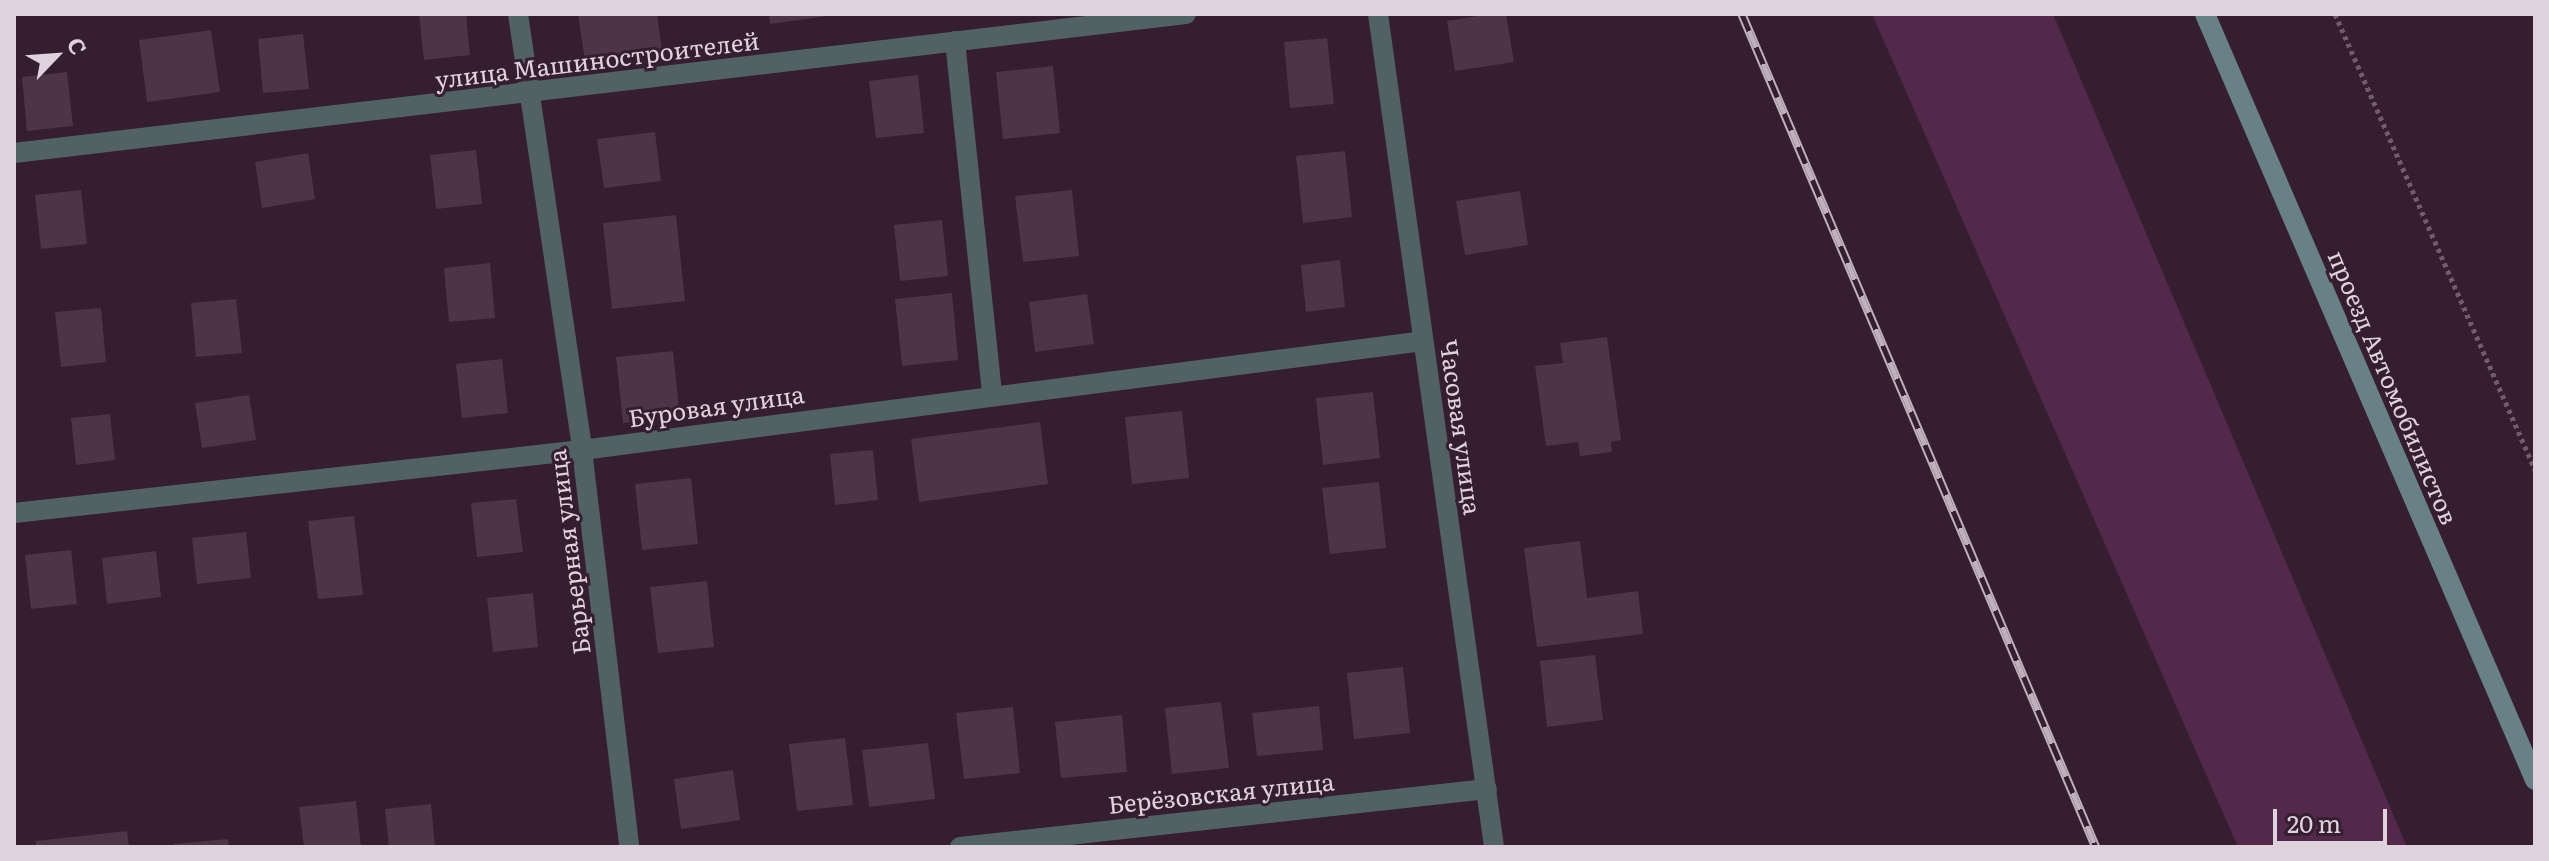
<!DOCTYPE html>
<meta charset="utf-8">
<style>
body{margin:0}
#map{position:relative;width:2549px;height:861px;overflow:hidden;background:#341e2f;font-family:Literata,serif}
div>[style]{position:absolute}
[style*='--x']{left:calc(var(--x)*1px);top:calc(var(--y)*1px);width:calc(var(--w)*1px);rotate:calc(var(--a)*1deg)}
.green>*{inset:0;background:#52294a}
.building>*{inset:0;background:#4c3547}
.path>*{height:5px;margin-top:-2.5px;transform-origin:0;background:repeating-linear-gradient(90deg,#705c6b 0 4px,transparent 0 8px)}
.street>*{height:20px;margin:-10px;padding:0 10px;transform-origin:10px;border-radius:10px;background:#516164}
.secondary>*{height:20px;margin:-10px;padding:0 10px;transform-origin:10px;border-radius:10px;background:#698186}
.rail>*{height:9px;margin-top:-4.5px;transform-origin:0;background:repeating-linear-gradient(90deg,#341e2f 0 18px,#c0b0bc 0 36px);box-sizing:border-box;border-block:2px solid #c0b0bc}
span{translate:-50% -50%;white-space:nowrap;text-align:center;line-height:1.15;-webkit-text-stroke:6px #341e2f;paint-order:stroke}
.street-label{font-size:24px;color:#e0d2dd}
.frame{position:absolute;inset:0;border:16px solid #e0d2dd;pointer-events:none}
.north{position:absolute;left:16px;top:16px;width:80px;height:80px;-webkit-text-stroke:6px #341e2f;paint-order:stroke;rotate:65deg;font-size:22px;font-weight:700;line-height:32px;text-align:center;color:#e0d2dd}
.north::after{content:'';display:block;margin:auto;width:28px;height:36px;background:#e0d2dd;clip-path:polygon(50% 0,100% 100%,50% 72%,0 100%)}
.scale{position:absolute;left:2273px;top:809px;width:114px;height:36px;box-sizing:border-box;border:4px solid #e0d2dd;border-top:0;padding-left:10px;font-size:24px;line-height:28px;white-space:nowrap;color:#e0d2dd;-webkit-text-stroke:6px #341e2f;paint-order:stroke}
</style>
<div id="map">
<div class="green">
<i style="clip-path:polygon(1872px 14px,2053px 14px,2407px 847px,2238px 847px)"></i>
</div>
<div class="building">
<i style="clip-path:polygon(419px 14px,466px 14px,470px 55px,424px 60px)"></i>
<i style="clip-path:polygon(578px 14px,657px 14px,662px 51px,585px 61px)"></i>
<i style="clip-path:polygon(769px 14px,828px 14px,828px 16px,770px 24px)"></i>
<i style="clip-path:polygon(1490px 14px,1506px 14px,1514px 62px,1455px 71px,1447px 21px)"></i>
<i style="clip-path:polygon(211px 30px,220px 92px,147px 102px,139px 40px)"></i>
<i style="clip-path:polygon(303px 34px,309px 89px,263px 93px,258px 39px)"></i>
<i style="clip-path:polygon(1327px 38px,1334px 104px,1290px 108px,1284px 42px)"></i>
<i style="clip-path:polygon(1053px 66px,1060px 133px,1003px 139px,996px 72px)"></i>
<i style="clip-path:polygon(67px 72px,73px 126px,27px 131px,22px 77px)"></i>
<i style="clip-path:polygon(918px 75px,924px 133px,876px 138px,869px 81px)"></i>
<i style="clip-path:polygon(655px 132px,661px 181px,604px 188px,597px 139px)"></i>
<i style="clip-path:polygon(476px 150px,482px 204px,436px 209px,430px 155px)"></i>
<i style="clip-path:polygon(1345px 151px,1352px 217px,1303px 223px,1296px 156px)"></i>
<i style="clip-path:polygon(308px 153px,315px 199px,262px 208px,255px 162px)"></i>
<i style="clip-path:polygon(81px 190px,87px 244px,41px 249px,35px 195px)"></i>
<i style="clip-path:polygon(1072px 190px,1079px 256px,1023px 262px,1015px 196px)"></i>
<i style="clip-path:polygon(1520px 191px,1528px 245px,1465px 255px,1456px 201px)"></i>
<i style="clip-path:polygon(676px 215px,685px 301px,612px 309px,603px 223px)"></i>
<i style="clip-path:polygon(942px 220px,948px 276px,900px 281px,894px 225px)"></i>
<i style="clip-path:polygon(1340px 260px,1345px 307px,1306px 312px,1301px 265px)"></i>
<i style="clip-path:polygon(490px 263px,495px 318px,449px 322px,444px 268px)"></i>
<i style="clip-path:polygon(952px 293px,958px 360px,902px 366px,895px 299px)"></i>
<i style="clip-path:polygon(1087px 294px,1094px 344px,1035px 352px,1029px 302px)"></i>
<i style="clip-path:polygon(236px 299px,242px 353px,196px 357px,191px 303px)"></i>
<i style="clip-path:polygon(101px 308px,106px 362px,61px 367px,55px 312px)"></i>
<i style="clip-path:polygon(1607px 337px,1621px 440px,1611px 442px,1612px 452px,1580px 456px,1578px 442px,1546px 446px,1535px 366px,1563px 363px,1560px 343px)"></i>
<i style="clip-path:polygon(673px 351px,680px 418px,623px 423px,616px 357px)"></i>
<i style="clip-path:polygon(502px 359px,508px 413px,462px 418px,456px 364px)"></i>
<i style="clip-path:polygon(1373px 392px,1380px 458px,1323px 465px,1316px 398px)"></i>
<i style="clip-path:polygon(249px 395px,256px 440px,202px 448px,195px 403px)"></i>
<i style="clip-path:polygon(1182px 411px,1189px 478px,1132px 484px,1125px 417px)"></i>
<i style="clip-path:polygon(110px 414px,115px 460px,76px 465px,71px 418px)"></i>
<i style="clip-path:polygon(1040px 422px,1048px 484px,919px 502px,911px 439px)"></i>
<i style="clip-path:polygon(873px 450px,878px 500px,835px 505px,830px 454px)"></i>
<i style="clip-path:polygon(691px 478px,698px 544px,642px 550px,635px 484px)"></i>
<i style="clip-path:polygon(1379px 482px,1386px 548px,1330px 554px,1322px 488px)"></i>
<i style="clip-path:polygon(516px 499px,523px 552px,477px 557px,471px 503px)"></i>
<i style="clip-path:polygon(354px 516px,363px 595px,318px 599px,308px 521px)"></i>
<i style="clip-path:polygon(246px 532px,251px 578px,197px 584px,192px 538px)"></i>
<i style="clip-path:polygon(1580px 541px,1587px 598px,1638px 591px,1643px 634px,1537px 647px,1524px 548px)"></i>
<i style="clip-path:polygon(71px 550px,77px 604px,31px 609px,25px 555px)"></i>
<i style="clip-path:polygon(156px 551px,161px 597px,107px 604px,102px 558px)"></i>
<i style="clip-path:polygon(707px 581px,714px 647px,658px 653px,650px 587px)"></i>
<i style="clip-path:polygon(533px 593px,538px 647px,493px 652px,487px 598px)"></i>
<i style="clip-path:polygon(1595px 655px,1603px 720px,1547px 727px,1540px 661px)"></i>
<i style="clip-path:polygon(1403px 667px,1410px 733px,1354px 739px,1347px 673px)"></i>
<i style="clip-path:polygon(1221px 702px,1229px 768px,1172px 774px,1165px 708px)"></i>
<i style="clip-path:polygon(1319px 706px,1323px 750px,1257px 756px,1252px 713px)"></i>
<i style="clip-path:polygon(1013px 707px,1020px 773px,964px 779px,956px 713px)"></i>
<i style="clip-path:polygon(1122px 715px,1127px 772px,1061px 778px,1055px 722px)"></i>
<i style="clip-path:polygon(845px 738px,853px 805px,797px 811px,789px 744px)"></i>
<i style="clip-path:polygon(928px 743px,935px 799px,869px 807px,862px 750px)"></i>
<i style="clip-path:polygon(733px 770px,740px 820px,681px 829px,674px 779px)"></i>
<i style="clip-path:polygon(356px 801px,361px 847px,304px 847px,299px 807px)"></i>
<i style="clip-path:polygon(431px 804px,435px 847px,389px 847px,385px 809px)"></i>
<i style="clip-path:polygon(127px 831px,129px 847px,36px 847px,36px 841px)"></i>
<i style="clip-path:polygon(228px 839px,229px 847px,174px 847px,173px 844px)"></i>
</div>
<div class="path">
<i style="--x:2335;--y:14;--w:498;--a:66.3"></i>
</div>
<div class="street">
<i style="--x:518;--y:14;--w:441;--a:81.6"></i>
<i style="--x:582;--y:450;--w:400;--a:83.2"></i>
<i style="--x:1378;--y:14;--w:841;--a:82.07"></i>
<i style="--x:955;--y:41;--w:355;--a:84"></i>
<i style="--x:14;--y:153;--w:1180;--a:-6.76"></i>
<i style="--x:14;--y:513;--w:571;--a:-6.33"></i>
<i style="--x:582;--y:450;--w:848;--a:-7.38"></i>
<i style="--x:960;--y:847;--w:530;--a:-6.28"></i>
</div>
<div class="secondary">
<i style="--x:2205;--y:14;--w:834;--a:66.69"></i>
</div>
<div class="rail">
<i style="--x:1742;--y:14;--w:905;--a:66.98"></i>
</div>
<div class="street-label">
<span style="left:597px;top:59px;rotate:-7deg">улица Машиностроителей</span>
<span style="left:2394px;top:387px;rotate:67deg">проезд Автомобилистов</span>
<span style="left:716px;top:405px;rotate:-8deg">Буровая улица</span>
<span style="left:1462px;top:427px;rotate:82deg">Часовая улица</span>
<span style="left:568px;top:552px;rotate:-97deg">Барьерная улица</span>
<span style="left:1221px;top:792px;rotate:-6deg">Берёзовская улица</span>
</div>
<div class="frame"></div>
<div class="north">С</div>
<div class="scale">20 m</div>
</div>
